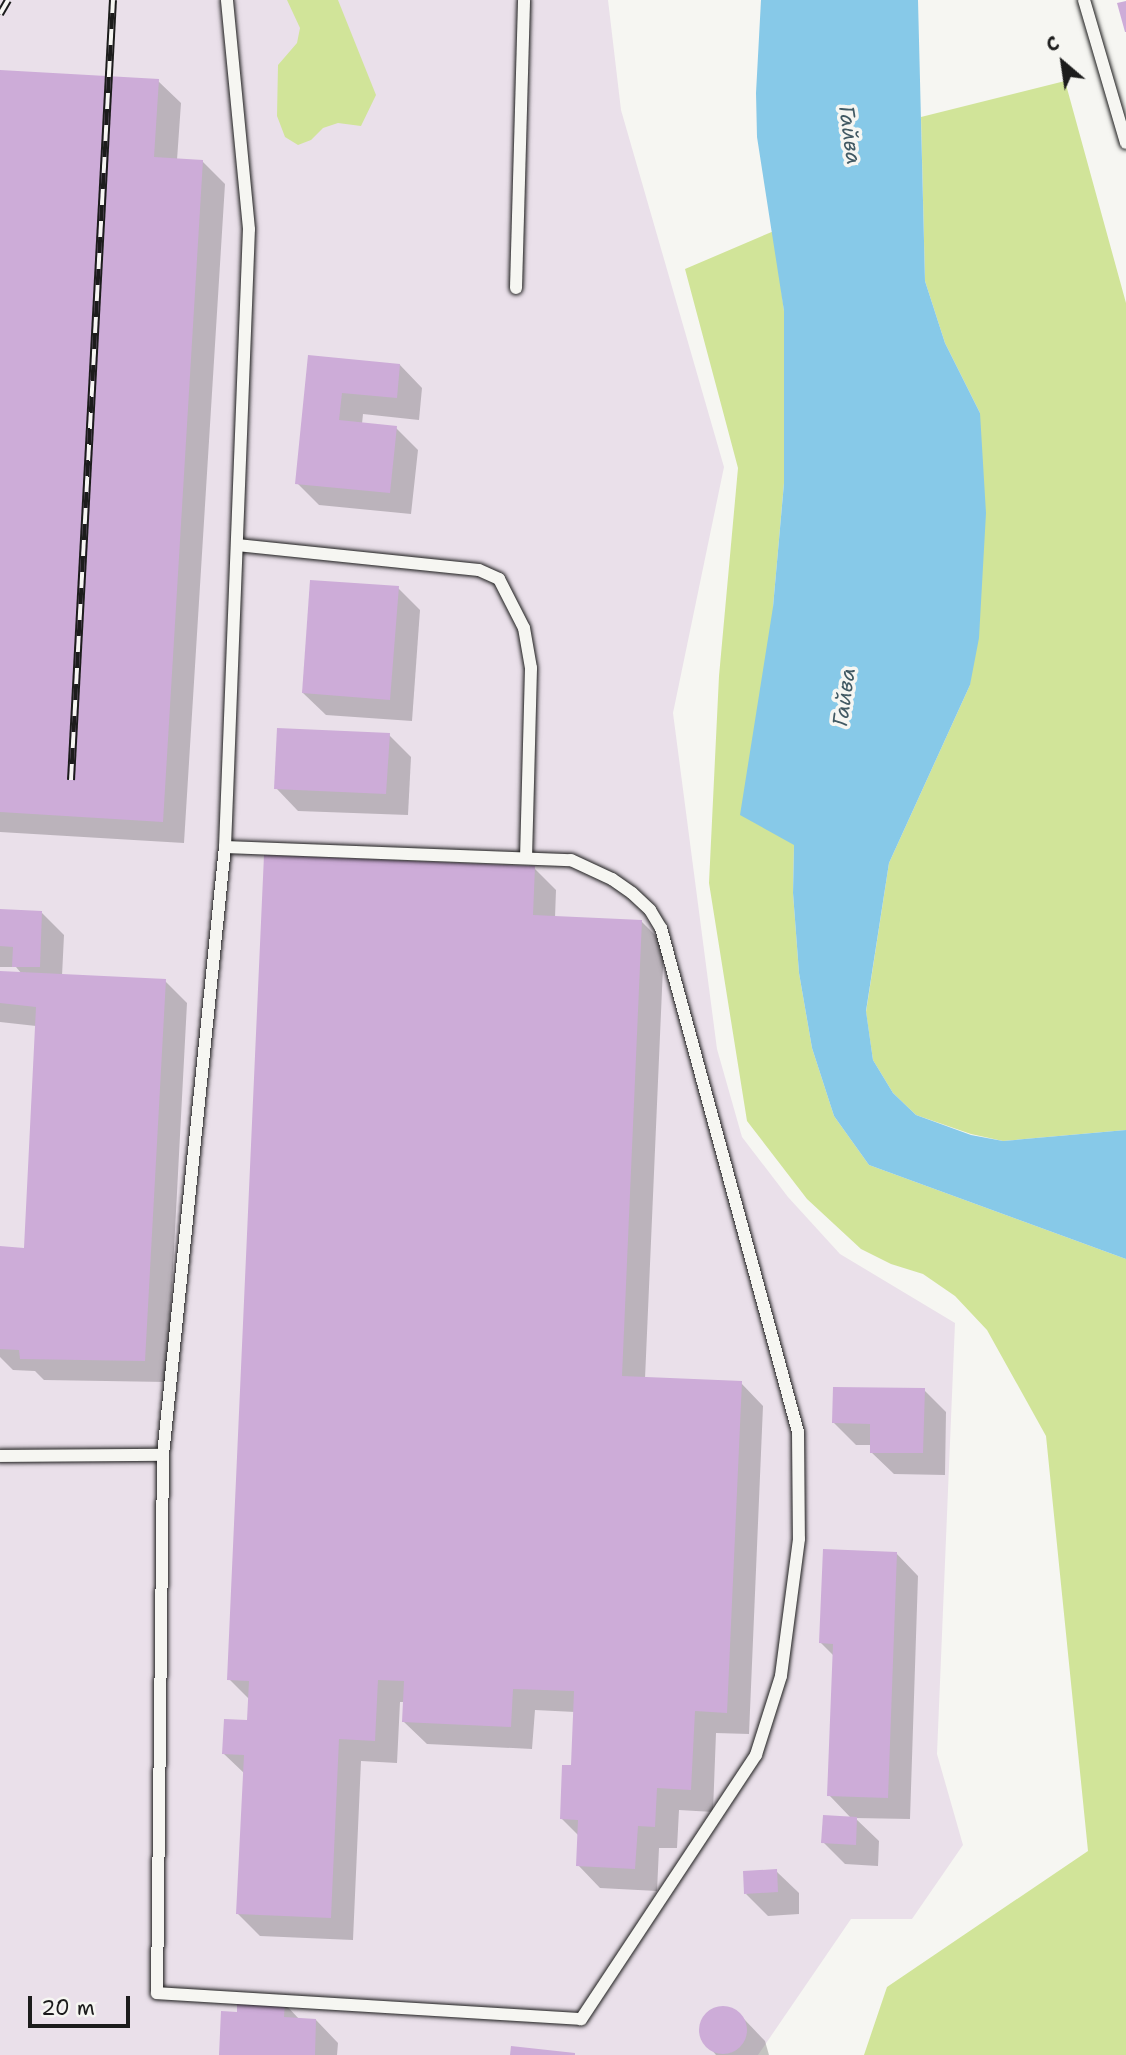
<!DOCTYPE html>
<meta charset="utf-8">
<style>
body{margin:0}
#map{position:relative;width:1126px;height:2055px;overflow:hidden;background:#f6f6f2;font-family:"Shantell Sans",sans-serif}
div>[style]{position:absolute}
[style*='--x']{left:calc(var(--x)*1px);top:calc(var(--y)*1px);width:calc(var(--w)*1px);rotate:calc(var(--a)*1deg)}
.built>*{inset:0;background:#eae0ea}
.green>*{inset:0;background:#d1e499}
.water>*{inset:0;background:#87c9e8}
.shadow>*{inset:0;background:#0003}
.building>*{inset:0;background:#cdacd8}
.round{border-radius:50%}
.roads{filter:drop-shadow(0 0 2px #1c1c1c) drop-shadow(0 0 2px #1c1c1c)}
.lane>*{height:12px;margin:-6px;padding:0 6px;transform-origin:6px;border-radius:6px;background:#f6f6f2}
.rail>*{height:8px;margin-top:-4px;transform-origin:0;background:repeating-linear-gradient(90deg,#f6f6f2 0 16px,#1c1c1c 0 32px);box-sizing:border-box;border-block:2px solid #1c1c1c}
span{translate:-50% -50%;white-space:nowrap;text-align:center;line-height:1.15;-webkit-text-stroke:7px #f6f6f2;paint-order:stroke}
.water-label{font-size:21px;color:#415963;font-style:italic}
.north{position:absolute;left:1028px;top:28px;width:70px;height:70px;-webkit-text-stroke:5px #f6f6f2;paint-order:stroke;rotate:331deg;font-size:19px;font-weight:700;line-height:28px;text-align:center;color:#1c1c1c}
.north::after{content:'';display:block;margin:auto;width:24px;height:32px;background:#1c1c1c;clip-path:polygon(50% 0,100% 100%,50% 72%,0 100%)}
.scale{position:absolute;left:28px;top:1996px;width:102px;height:32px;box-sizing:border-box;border:4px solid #1c1c1c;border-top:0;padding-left:9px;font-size:21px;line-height:24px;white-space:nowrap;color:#1c1c1c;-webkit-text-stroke:5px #f6f6f2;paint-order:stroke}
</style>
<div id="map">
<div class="built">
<i style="clip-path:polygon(0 0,608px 0,621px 110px,724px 467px,673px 713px,717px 1049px,742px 1137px,788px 1197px,840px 1254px,955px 1323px,937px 1754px,963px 1845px,912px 1919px,851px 1919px,758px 2055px,0 2055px)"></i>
</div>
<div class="green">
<i style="clip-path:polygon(287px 0,338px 0,376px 95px,361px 126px,338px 123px,323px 128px,311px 140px,298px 145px,285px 137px,277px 116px,278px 65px,297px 43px,300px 28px)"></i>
<i style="clip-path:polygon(1065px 81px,1126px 303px,1126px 1130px,1003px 1141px,971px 1134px,916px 1115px,893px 1093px,873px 1060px,866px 1012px,889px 863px,970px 685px,980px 413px,945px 343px,925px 281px,921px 117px)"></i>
<i style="clip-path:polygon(774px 231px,784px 311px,784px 483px,773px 607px,794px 845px,793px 893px,799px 973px,812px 1048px,834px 1116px,869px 1165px,1126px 1259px,1126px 2055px,864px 2055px,887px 1987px,1088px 1851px,1046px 1436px,987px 1330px,955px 1296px,923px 1274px,891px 1264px,861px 1249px,807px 1199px,747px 1121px,709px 883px,719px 676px,738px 468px,685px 269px)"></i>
</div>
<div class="water">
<i style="clip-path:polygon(761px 0,918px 0,925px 281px,945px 343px,980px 413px,986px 513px,979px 638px,970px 685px,889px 863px,866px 1011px,873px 1060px,893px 1093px,916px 1115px,971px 1135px,1003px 1141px,1126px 1130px,1126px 1259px,869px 1165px,834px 1116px,812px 1048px,799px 973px,793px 893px,794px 845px,740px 815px,773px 607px,784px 483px,784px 311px,757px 137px,756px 93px)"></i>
</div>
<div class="shadow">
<i style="clip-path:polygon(158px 81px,181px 103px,177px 160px,202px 161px,225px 184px,184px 843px,0 832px,0 100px)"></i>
<i style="clip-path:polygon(309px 357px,400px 365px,422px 388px,419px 420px,363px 414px,362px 424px,396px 428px,418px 450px,411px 514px,319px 505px,297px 483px)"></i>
<i style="clip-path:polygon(398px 588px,420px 610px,412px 721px,326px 715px,303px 693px)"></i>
<i style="clip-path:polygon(389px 735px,411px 757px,408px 815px,298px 811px,276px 788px)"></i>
<i style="clip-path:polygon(534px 868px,556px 890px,555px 918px,642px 922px,664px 944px,645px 1379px,741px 1383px,763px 1406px,749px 1734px,716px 1733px,713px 1812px,679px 1810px,677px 1848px,659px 1848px,657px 1891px,600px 1888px,578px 1865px,579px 1836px,561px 1818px,572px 1767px,575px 1712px,535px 1710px,532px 1749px,427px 1744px,404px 1722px,405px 1702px,400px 1702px,397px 1763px,361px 1761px,353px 1940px,260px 1936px,238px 1914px,245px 1774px,224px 1754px,249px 1722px,250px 1700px,229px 1679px)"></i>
<i style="clip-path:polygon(0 911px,42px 913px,64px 935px,62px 976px,165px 981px,187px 1003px,167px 1382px,44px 1380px,35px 1371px,13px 1370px,0 1357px,0 1284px,25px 1249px,36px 1026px,0 1022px,0 973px,22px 974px,16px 967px,0 967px)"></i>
<i style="clip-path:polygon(924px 1390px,946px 1412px,945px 1475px,894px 1474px,871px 1452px,871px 1445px,856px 1445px,834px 1423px)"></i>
<i style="clip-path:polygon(896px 1553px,918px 1576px,910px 1819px,855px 1818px,879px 1841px,878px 1866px,845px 1864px,823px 1842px,852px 1819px,829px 1795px,834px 1656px,821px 1643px)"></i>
<i style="clip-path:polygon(776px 1871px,799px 1893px,799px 1914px,768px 1916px,746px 1894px)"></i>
<i style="clip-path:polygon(284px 2003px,300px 2020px,316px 2020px,338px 2043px,337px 2055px,220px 2055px,239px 2014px)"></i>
<i style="clip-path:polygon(715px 2009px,730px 2009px,743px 2018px,765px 2041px,769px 2055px,716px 2055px,703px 2039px,704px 2018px)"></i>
</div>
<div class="building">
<i style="clip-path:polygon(1126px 1px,1126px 32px,1125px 32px,1117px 3px)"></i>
<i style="clip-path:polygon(0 70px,159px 79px,154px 157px,203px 160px,163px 822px,0 812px)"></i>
<i style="clip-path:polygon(308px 355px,400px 364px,397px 398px,342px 393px,339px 420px,397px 426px,390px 493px,295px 484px)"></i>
<i style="clip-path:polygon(310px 580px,399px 586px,390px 700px,302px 693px)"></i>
<i style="clip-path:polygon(277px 728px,390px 733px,386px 794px,274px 789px)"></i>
<i style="clip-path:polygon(264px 855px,535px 866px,533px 915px,642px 920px,622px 1376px,742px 1381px,727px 1713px,695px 1711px,691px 1790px,657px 1788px,655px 1827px,638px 1826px,635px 1869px,576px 1866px,578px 1820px,560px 1819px,562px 1765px,571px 1765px,574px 1691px,513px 1689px,511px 1727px,402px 1722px,404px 1681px,378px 1680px,375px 1741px,339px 1739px,331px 1918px,236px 1914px,244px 1755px,222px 1754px,224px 1719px,247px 1720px,249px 1681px,227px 1680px)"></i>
<i style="clip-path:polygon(0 909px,42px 911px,40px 967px,12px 967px,13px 947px,0 946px)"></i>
<i style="clip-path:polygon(0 971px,166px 979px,145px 1361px,20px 1359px,19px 1350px,0 1349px,0 1246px,24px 1248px,36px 1007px,0 1003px)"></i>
<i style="clip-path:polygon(833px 1387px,925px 1388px,923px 1453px,870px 1453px,870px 1424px,832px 1423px)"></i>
<i style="clip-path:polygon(823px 1549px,897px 1552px,888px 1798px,827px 1796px,833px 1644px,819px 1643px)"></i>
<i style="clip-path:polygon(823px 1815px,857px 1817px,856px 1845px,821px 1843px)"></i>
<i style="clip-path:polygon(777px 1869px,778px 1892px,744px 1894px,743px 1871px)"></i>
<i style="clip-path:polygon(237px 1999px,285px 2002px,284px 2017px,316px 2019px,315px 2055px,219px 2055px,221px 2011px,237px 2012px)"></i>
<i class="round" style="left:699px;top:2006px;width:48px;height:48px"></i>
<i style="clip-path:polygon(511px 2046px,575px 2053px,575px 2055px,510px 2055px)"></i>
</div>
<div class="roads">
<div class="lane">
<i style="--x:1084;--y:0;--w:149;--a:73.6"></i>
<i style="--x:516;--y:288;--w:288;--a:-88.4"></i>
<i style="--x:237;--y:545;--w:243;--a:5.9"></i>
<i style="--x:479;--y:570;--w:22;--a:24"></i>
<i style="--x:499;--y:579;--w:55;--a:63"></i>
<i style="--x:524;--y:628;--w:41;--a:80.1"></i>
<i style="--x:531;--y:668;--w:190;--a:91.5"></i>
<i style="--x:225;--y:847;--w:346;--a:2.2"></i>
<i style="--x:571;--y:860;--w:45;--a:24.9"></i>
<i style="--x:612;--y:879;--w:24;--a:35"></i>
<i style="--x:632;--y:893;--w:25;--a:43"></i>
<i style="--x:650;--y:910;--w:21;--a:59"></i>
<i style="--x:661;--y:928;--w:522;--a:74.79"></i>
<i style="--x:798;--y:1432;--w:107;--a:89.5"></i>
<i style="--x:799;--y:1539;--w:138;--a:97.5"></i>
<i style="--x:781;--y:1676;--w:83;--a:107.6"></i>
<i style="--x:756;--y:1755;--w:317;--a:123.5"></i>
<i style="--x:581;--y:2019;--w:425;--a:-176.5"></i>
<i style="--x:157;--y:1993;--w:538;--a:-89.36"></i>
<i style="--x:163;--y:1455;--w:611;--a:-84.18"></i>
<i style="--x:225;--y:847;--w:618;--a:-87.78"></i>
<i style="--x:249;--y:229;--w:230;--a:-95.5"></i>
<i style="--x:0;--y:1456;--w:163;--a:-0.4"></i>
</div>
</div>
<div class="rail">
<i style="--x:0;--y:14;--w:16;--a:-60"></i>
<i style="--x:71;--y:780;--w:781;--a:-86.92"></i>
</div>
<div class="water-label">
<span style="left:850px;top:135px;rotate:82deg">Гайва</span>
<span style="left:844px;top:697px;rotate:-82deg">Гайва</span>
</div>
<div class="north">С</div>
<div class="scale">20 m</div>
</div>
